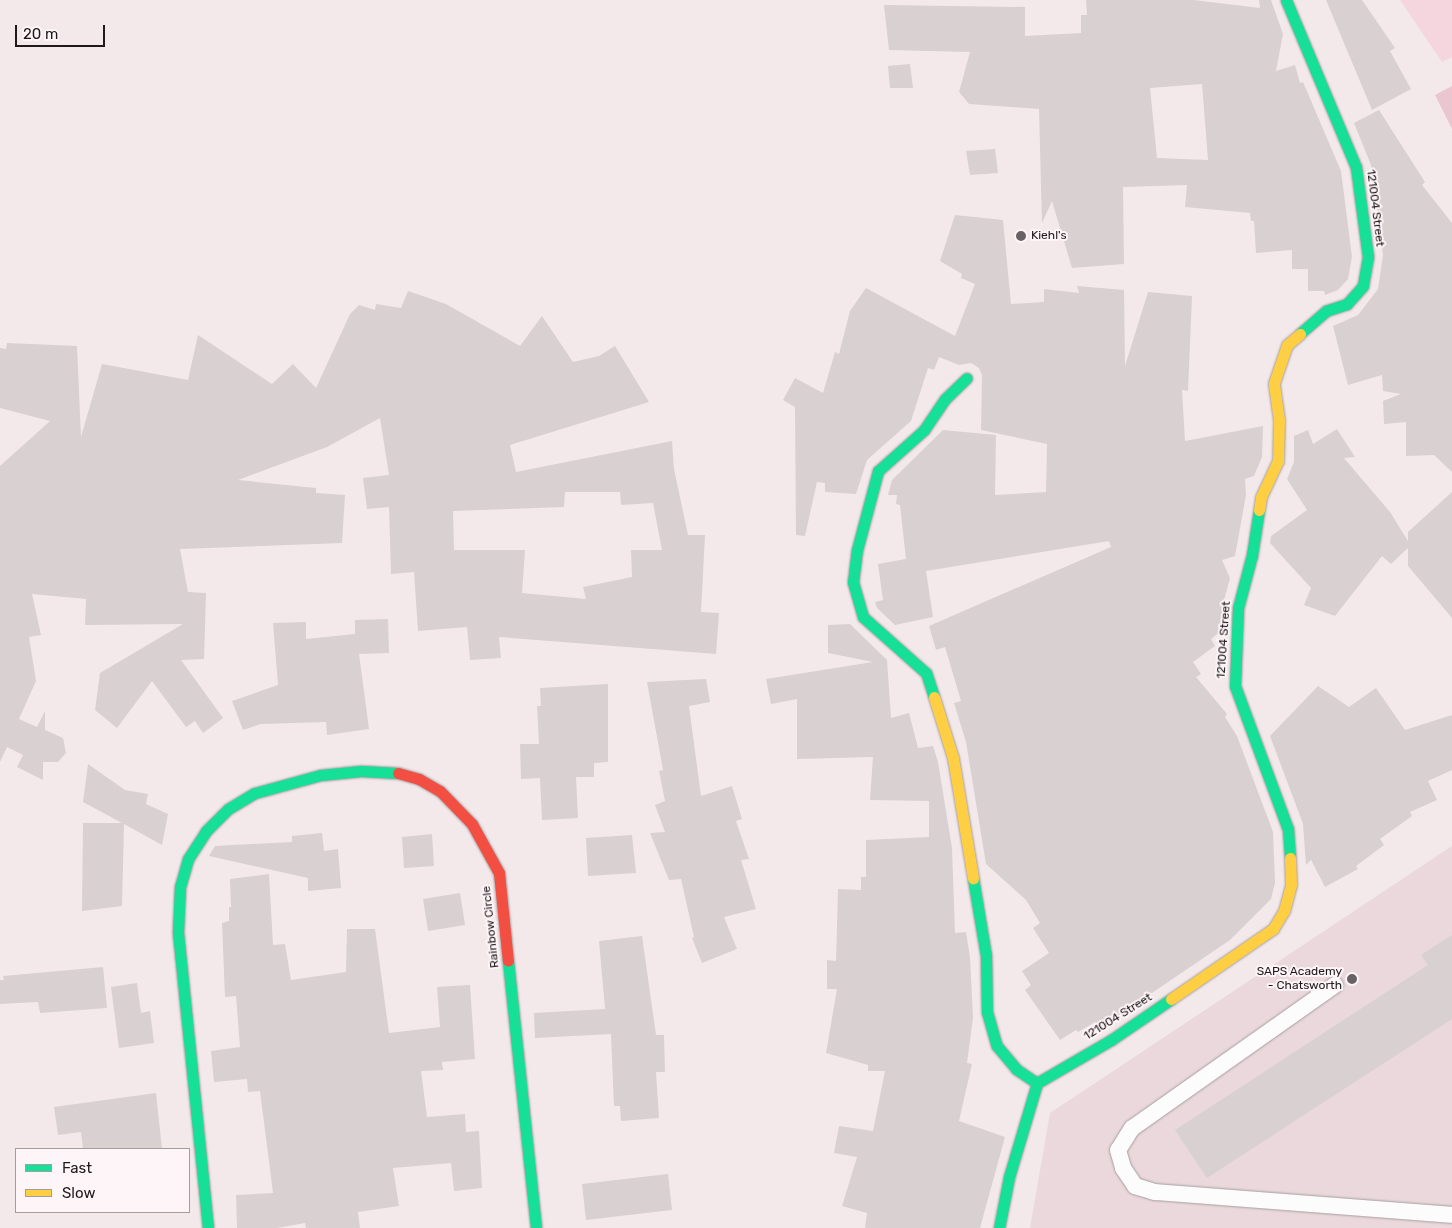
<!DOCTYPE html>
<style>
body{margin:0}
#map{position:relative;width:1452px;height:1228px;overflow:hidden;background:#f3e9eb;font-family:Rubik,sans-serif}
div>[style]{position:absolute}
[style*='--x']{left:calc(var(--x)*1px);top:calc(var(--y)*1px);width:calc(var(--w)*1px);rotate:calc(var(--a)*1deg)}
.built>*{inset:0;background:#ead8dc}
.green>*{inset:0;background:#f6d6de}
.forest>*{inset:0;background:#eac7d0}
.building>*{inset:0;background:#d8d0d1}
.roads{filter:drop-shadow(0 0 1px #a79fa1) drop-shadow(0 0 1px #a79fa1)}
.lane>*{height:16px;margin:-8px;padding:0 8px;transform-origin:8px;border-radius:8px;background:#fdfcfc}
.fast>*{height:11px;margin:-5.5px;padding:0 5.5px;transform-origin:5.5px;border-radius:5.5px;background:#16e098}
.slow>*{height:11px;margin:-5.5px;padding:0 5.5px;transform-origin:5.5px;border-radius:5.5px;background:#ffcf43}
.jam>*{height:11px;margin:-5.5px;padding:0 5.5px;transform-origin:5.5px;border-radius:5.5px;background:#f24e42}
.dots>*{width:14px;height:14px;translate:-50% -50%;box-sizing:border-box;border:2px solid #fdf5f7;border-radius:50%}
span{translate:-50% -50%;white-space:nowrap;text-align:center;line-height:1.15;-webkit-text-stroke:4px #fdf5f7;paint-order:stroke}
.street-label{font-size:12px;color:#1f191b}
.poi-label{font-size:12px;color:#1f191b}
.left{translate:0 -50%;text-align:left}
.right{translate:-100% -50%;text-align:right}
.legend{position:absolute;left:15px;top:1148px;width:175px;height:65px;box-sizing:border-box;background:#fdf5f7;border:1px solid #a49d9f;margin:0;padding:6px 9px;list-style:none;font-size:15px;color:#1f191b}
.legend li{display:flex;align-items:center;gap:10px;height:25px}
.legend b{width:25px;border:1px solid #a49d9f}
.scale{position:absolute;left:15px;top:25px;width:90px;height:22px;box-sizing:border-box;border:2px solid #1f191b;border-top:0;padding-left:6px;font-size:15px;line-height:18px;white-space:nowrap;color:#1f191b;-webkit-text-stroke:4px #fdf5f7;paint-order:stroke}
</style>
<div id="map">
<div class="built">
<i style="clip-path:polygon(1452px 846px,1452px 1228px,1030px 1228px,1050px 1113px)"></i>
</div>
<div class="green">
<i style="clip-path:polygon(1400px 0,1452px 0,1452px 57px,1442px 62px)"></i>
</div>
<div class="forest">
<i style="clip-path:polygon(1452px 86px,1452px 129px,1435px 95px)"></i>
</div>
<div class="building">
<i style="clip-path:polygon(evenodd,1086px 0,1194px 0,1260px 8px,1259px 0,1271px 0,1283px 34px,1276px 71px,1295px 65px,1300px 83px,1303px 82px,1341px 171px,1352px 257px,1348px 279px,1338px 290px,1325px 295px,1324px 291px,1308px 291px,1308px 269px,1292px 269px,1292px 250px,1256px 253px,1254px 221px,1251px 221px,1250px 213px,1185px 207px,1187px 185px,1123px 187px,1124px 264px,1072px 268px,1052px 201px,1042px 223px,1039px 109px,969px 104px,959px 92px,970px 52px,889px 50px,884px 5px,1025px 7px,1025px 36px,1081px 33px,1081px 15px,1087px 15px,1086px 0,1202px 84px,1208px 160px,1157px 158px,1150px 88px,1202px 84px)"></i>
<i style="clip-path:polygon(1326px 0,1362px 0,1395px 48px,1390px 51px,1411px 89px,1372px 110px)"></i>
<i style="clip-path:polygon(910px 64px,913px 88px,890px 88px,888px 66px)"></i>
<i style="clip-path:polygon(1379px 110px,1425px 182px,1422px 185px,1452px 223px,1452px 472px,1434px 455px,1406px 456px,1406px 422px,1384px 424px,1383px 401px,1401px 394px,1383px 391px,1382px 375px,1348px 385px,1333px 326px,1358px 315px,1378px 289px,1383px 255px,1371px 165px,1354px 123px)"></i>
<i style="clip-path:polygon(995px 149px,998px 173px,970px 175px,966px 151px)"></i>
<i style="clip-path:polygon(955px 215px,1003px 220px,1011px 304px,1044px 302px,1044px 289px,1079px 293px,1077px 286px,1124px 290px,1125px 366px,1148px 292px,1192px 296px,1188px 391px,1182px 390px,1185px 441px,1263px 426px,1262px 457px,1254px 476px,1245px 479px,1246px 495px,1235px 556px,1222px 560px,1230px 578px,1223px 604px,1221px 631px,1211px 639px,1215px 646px,1193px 662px,1201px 674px,1196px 677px,1227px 714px,1225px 717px,1237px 736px,1273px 832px,1275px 883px,1271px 899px,1230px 940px,1118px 1016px,1117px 1014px,1097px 1026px,1095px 1022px,1078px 1032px,1076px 1030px,1060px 1040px,1025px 990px,1031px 985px,1022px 971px,1049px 953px,1033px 928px,1040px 923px,1026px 900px,986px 864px,966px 742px,954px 703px,961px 701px,945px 647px,936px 650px,929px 626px,1111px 547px,1109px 541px,926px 571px,933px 617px,895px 625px,877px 608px,875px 602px,883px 600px,878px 564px,906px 559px,900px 505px,896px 504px,897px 495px,888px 495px,892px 480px,943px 430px,996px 435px,995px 495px,1046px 492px,1047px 444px,981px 430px,982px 375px,979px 368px,971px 363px,959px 365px,939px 357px,934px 370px,928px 368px,911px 421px,867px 460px,856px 494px,825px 492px,825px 483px,817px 482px,805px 536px,796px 535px,795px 407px,783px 400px,795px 378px,823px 393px,835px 352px,839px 354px,850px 311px,866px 288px,955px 336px,975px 284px,961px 278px,962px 274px,940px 261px)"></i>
<i style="clip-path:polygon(evenodd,408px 291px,446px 304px,520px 346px,542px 316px,573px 362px,599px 356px,615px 346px,649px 402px,510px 445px,516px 472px,672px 441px,674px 469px,688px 535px,705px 535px,701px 612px,719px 613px,716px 654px,499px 637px,501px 658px,470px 660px,467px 627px,418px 631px,414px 572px,391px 574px,389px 507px,367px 509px,363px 478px,389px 475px,380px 418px,327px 447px,238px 480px,316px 488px,316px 493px,345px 495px,342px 543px,180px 549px,188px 592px,206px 593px,204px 659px,181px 660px,223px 718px,203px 733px,195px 721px,186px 727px,152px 681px,117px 728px,95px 710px,100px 673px,183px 624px,85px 625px,86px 599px,32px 594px,41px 635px,29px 637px,36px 681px,19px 719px,37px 727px,45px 711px,45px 730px,63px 738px,66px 753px,58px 762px,43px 762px,43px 780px,17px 767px,23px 755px,7px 747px,0 762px,0 466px,50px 421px,0 408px,0 348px,6px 349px,7px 343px,77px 346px,81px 437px,102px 364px,188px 380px,198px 335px,272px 384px,293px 364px,316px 388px,350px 314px,359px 305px,375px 310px,376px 304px,401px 308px,408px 291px,565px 492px,620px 492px,621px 505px,653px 503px,662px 550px,631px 550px,632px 577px,583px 587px,586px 599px,522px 593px,525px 550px,454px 550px,453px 511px,564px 507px,565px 492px)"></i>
<i style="clip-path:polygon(1337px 429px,1355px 457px,1344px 458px,1390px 512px,1408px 541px,1408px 532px,1452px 492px,1452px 618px,1408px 566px,1408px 548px,1391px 564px,1382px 556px,1335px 616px,1304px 605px,1311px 588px,1270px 543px,1271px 536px,1307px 510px,1287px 479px,1294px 462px,1294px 436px,1308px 430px,1313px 444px)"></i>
<i style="clip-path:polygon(388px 619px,389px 653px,359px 654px,369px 729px,327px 735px,326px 722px,261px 724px,243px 730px,232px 701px,278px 685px,273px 623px,306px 622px,306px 639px,355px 634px,355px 620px)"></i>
<i style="clip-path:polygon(850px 624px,887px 660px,891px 718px,909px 713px,918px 748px,933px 746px,938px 762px,952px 848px,955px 933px,966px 932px,970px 957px,973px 1018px,967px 1063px,972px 1064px,959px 1121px,1005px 1137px,980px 1228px,865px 1228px,867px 1213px,842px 1206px,857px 1157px,834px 1153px,839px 1126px,873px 1131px,885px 1071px,868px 1071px,868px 1065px,826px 1053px,837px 989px,827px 989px,827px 960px,836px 961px,838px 889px,861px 890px,861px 877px,866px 877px,866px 840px,929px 837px,929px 801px,870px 800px,873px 757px,797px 759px,797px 699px,771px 704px,766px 679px,873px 662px,828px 653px,828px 625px)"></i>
<i style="clip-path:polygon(706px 679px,710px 702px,689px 706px,701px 796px,732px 786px,742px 819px,736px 821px,749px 859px,741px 860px,756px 909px,724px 917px,737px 949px,702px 963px,692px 938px,694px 937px,681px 879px,669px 880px,650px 833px,665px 832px,655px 805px,665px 801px,659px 771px,663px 770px,647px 682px)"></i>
<i style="clip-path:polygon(608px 684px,608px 762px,594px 763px,594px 777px,576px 777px,578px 818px,542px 820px,540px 778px,521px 779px,520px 744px,539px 744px,537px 706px,541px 706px,540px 688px)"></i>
<i style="clip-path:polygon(1318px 686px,1349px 707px,1376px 688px,1405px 730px,1452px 715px,1452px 770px,1428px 781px,1437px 800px,1410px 812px,1412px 816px,1380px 839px,1384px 845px,1356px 866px,1358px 869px,1325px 887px,1311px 860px,1306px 865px,1303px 824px,1270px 736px)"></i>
<i style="clip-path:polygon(88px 764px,125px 790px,148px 794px,146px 804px,168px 814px,162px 845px,124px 824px,122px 906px,82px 911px,83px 823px,122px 823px,83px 802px)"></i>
<i style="clip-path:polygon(322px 833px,324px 851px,338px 849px,341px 888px,308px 891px,308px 878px,209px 856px,215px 846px,292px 842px,292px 836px)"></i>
<i style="clip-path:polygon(432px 834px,434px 866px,404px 868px,402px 837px)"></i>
<i style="clip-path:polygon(632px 835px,636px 873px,588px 876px,586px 838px)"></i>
<i style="clip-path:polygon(269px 874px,273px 945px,285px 944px,291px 980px,346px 972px,347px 929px,375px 929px,389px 1033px,440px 1027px,437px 987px,470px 985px,475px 1059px,442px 1062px,443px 1070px,421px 1071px,427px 1117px,465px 1114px,466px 1132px,479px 1131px,482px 1188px,454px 1191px,451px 1163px,393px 1168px,399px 1206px,358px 1212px,360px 1228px,306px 1228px,305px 1223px,277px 1228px,237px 1228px,236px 1195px,273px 1193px,260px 1091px,248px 1092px,247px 1079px,214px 1082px,211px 1051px,240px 1047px,236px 996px,225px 997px,222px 923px,229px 921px,229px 907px,231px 907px,230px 879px)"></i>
<i style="clip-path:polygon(460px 893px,465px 925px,428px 931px,423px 899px)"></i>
<i style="clip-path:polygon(1452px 935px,1452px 1019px,1207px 1178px,1175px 1130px,1428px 965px,1421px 955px)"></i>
<i style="clip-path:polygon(642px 936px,656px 1035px,664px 1035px,665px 1072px,656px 1072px,659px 1118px,621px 1121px,620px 1106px,614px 1106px,611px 1034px,535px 1038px,534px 1013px,605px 1009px,599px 941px)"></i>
<i style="clip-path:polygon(103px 967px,107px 1008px,40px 1013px,38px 1002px,0 1004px,0 980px,4px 980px,3px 976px)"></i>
<i style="clip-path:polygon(137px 983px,141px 1013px,150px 1011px,154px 1043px,119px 1048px,111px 987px)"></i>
<i style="clip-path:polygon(156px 1093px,162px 1149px,83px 1149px,81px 1132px,58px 1135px,54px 1107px)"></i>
<i style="clip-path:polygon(668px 1174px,672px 1210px,586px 1220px,582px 1184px)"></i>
</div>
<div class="roads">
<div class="lane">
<i style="--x:1335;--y:985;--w:248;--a:144.8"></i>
<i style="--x:1132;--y:1128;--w:26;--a:122"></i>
<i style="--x:1118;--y:1150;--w:19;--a:74"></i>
<i style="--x:1123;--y:1168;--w:22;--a:56"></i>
<i style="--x:1135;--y:1186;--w:21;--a:17"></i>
<i style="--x:1155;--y:1192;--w:298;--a:4.4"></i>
</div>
<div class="fast">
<i style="--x:1286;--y:0;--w:181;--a:67.3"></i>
<i style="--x:1356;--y:167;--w:91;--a:82.4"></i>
<i style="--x:1368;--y:257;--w:29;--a:100"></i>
<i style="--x:1363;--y:286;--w:24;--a:132"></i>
<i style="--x:1347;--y:304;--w:22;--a:162"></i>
<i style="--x:1326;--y:311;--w:35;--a:139"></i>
<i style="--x:1259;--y:510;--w:46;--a:98.8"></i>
<i style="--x:1252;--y:555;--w:55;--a:104.8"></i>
<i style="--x:1238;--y:608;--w:78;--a:92.2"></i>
<i style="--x:1235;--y:686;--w:153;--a:69.7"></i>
<i style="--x:1288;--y:829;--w:29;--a:86"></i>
<i style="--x:934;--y:697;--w:25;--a:-108"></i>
<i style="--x:926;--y:673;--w:84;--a:-138.4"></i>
<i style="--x:863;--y:617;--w:36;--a:-106"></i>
<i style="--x:853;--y:582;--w:32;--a:-83"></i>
<i style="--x:857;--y:550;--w:82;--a:-75.1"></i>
<i style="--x:878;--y:471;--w:62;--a:-41.7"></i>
<i style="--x:924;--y:430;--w:37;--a:-56"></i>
<i style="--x:945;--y:399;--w:30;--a:-44"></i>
<i style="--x:973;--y:878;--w:79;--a:80.5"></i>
<i style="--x:986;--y:956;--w:56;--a:89"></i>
<i style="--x:987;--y:1012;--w:35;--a:74"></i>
<i style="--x:997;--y:1046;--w:30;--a:50"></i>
<i style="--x:1016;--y:1069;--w:25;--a:34"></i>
<i style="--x:508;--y:961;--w:268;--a:84"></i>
<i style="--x:208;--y:1228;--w:298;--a:-95.8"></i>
<i style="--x:178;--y:932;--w:45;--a:-87.5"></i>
<i style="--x:180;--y:887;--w:29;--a:-74"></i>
<i style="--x:188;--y:859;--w:33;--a:-57"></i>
<i style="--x:206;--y:831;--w:31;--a:-45"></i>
<i style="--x:228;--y:809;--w:31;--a:-31"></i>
<i style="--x:255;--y:793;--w:68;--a:-15.3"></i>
<i style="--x:321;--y:775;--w:40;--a:-5.7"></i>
<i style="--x:361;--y:771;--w:37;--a:3"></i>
<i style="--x:999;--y:1228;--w:52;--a:-78.9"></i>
<i style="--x:1009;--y:1177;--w:98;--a:-73.4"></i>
<i style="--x:1037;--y:1083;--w:86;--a:-30.2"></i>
<i style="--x:1111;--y:1040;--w:73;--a:-34.3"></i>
</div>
<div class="slow">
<i style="--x:1259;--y:510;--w:13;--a:-81"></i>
<i style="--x:1261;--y:497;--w:40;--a:-65"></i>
<i style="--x:1278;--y:461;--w:41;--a:-88.6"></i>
<i style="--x:1279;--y:420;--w:37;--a:-98"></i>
<i style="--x:1274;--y:383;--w:40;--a:-71.1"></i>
<i style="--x:1287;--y:345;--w:17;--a:-40"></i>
<i style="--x:934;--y:697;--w:64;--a:72.7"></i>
<i style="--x:953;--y:758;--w:122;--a:80.5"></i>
<i style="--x:1171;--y:999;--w:124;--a:-34.5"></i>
<i style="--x:1273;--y:929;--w:21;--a:-59"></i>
<i style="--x:1284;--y:911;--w:27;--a:-75"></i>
<i style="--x:1291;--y:885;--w:27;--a:-92"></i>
</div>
<div class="jam">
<i style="--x:398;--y:773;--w:22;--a:16"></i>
<i style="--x:419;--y:779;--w:24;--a:30"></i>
<i style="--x:440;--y:791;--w:46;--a:45.9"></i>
<i style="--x:472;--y:824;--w:56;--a:61.1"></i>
<i style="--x:499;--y:873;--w:88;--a:84.2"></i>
</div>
</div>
<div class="dots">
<i style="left:1021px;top:236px;background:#696264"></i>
<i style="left:1352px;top:979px;background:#696264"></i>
</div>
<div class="street-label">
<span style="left:1375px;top:208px;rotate:83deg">121004 Street</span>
<span style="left:1224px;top:640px;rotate:-86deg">121004 Street</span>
<span style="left:491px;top:927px;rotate:-96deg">Rainbow Circle</span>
<span style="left:1118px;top:1017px;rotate:-32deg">121004 Street</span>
</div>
<div class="poi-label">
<span class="left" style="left:1031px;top:236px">Kiehl's</span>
<span class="right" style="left:1342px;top:979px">SAPS Academy<br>- Chatsworth</span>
</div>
<ul class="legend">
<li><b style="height:6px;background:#16e098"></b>Fast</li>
<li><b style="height:6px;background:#ffcf43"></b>Slow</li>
</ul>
<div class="scale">20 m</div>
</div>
